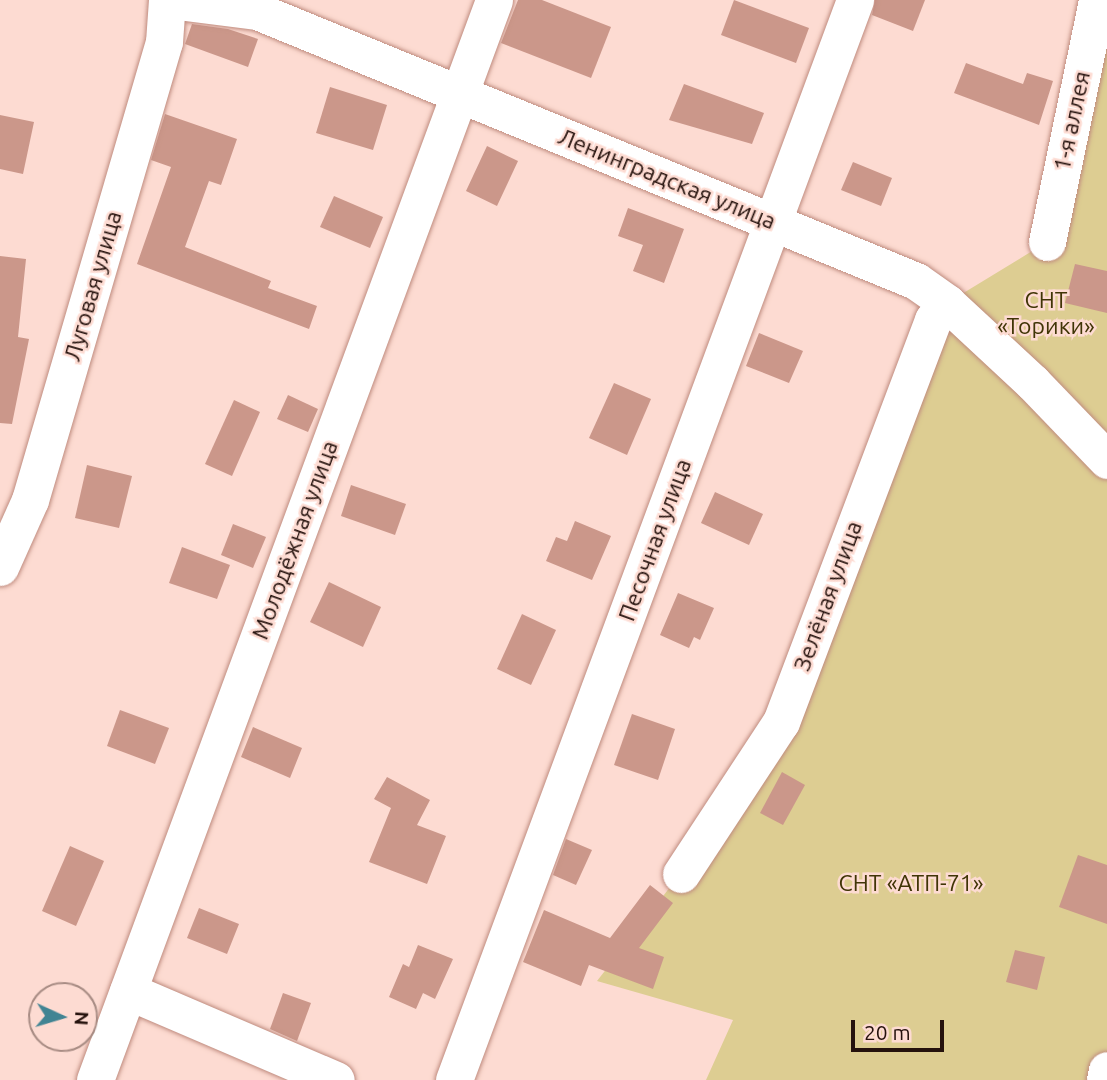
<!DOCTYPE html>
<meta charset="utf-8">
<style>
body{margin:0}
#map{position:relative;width:1107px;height:1080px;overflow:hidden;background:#fddbd2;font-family:Ubuntu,sans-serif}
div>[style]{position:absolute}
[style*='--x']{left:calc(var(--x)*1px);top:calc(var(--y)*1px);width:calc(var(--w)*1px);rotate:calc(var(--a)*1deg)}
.green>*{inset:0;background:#ddcd92}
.building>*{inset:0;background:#cb978a}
.roads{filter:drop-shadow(0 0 2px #bf8b7e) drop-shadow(0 0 2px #bf8b7e)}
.minor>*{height:37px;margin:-18.5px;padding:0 18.5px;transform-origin:18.5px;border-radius:18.5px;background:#fff}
span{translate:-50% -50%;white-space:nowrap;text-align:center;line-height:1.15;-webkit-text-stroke:5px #fddbd2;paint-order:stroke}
.street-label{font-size:23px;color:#25120d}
.park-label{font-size:23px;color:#403506}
.north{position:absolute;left:28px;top:982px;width:70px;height:70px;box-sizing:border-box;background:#fddbd2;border:2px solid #a78b83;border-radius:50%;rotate:94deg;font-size:19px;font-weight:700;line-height:28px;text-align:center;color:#25120d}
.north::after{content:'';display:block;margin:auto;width:24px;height:32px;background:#418493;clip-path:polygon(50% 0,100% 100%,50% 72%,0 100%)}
.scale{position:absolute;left:851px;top:1020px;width:93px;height:32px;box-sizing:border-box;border:4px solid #25120d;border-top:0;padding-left:9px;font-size:21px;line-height:24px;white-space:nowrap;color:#25120d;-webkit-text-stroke:5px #fddbd2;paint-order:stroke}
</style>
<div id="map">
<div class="green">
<i style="clip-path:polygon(1107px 0,1107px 1080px,706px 1080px,733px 1020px,597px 981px,674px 882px,781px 722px,947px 303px,1047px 242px)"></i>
</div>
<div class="building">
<i style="clip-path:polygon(518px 0,542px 0,611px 27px,591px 78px,501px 43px)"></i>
<i style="clip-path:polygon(734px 0,809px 28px,796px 63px,721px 35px)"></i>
<i style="clip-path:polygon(875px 0,925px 0,913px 31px,872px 15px)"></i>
<i style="clip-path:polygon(192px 24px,228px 29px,258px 39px,248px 67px,185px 44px)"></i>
<i style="clip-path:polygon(966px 63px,1023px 84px,1027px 73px,1053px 81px,1039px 125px,954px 93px)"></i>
<i style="clip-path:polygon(684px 84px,764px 113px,752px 144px,669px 120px)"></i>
<i style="clip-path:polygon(330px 87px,387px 105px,373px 150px,316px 133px)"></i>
<i style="clip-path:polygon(165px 114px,237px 139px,221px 185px,209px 181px,185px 247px,271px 281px,268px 288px,317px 306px,309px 329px,137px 264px,171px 167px,151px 160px)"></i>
<i style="clip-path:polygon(0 115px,34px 122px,23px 174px,0 169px)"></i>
<i style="clip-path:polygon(487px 146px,518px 161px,497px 206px,466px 191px)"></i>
<i style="clip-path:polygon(853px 162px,892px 178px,881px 206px,841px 190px)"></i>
<i style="clip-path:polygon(334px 196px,383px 217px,370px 248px,320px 227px)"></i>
<i style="clip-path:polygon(628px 208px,684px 229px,664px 283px,633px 271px,643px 245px,618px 236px)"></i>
<i style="clip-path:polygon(0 256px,26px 259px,18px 337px,29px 339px,12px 424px,0 423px)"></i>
<i style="clip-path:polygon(1075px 264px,1107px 271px,1107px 313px,1065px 303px)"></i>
<i style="clip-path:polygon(759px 333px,803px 351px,789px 383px,746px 366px)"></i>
<i style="clip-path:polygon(614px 383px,651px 399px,627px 455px,589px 438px)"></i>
<i style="clip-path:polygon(288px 395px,318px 409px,308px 432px,277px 419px)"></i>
<i style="clip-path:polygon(234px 400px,260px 412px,232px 476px,205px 464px)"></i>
<i style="clip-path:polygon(87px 465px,132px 476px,119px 528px,75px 518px)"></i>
<i style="clip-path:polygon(351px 485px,406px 504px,395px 535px,341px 516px)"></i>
<i style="clip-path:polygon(715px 492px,763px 514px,749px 545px,701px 523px)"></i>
<i style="clip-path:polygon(575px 521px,611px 536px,592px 580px,546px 561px,556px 537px,567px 541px)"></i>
<i style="clip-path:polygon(233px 524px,266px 537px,253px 568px,221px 555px)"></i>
<i style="clip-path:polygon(182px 547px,230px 565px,217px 599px,169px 583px)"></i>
<i style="clip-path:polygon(329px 582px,381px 607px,363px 647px,310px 622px)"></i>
<i style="clip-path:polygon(678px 593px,714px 608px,700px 640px,694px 637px,689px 648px,660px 635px)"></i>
<i style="clip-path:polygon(522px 614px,556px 630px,531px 685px,497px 669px)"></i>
<i style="clip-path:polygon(120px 710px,169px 728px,155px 764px,107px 746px)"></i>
<i style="clip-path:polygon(632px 714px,675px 729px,658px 780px,614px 765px)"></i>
<i style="clip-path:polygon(253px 727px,302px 748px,290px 778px,241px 757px)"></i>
<i style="clip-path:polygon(782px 772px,805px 785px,783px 825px,760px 813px)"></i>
<i style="clip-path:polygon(387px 777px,430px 800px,417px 825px,446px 836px,427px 884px,369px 862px,391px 808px,374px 799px)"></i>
<i style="clip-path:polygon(566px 839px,592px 850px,576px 885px,553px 875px)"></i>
<i style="clip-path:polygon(70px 846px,104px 861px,76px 926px,42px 911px)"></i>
<i style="clip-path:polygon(1078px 855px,1107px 865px,1107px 924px,1059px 907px)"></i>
<i style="clip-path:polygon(650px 885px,673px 903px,639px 948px,664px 957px,653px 989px,589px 965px,581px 986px,523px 962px,544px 910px,610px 938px)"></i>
<i style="clip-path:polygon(199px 908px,239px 924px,227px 954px,187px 938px)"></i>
<i style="clip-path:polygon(418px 945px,453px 959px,435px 999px,423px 993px,416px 1009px,389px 997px,403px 964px,409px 967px)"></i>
<i style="clip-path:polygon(1015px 950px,1045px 957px,1037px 990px,1006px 982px)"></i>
<i style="clip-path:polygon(283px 993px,311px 1003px,297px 1041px,270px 1029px)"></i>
</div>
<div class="roads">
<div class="minor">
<i style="--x:170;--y:0;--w:88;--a:7.2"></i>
<i style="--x:257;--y:11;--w:712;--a:22.28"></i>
<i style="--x:916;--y:281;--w:38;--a:35"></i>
<i style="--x:947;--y:303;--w:117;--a:42.9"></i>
<i style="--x:1033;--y:383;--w:107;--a:46.1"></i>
<i style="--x:1047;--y:242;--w:247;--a:-78.3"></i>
<i style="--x:0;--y:567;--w:73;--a:-65.9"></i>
<i style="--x:30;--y:500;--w:477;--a:-73.7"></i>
<i style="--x:164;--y:42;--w:42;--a:-85.9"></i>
<i style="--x:681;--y:874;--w:182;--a:-56.7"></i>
<i style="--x:781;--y:722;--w:430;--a:-69.3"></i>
<i style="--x:933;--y:320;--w:22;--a:-51"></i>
<i style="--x:128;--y:991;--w:226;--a:23.2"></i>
<i style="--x:95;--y:1080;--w:1151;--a:-69.72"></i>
<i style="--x:454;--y:1080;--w:1152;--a:-69.63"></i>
<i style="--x:1105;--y:1080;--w:10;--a:-79"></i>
</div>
</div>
<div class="street-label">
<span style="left:1072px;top:121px;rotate:-78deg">1-я аллея</span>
<span style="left:667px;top:179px;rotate:22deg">Ленинградская улица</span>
<span style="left:93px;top:286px;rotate:-74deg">Луговая улица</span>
<span style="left:295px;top:540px;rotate:-70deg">Молодёжная улица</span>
<span style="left:655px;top:540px;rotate:-70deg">Песочная улица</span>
<span style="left:828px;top:596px;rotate:-70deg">Зелёная улица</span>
</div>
<div class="park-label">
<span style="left:1046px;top:313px">СНТ<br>«Торики»</span>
<span style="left:911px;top:883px">СНТ «АТП-71»</span>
</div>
<div class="north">N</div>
<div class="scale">20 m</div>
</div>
